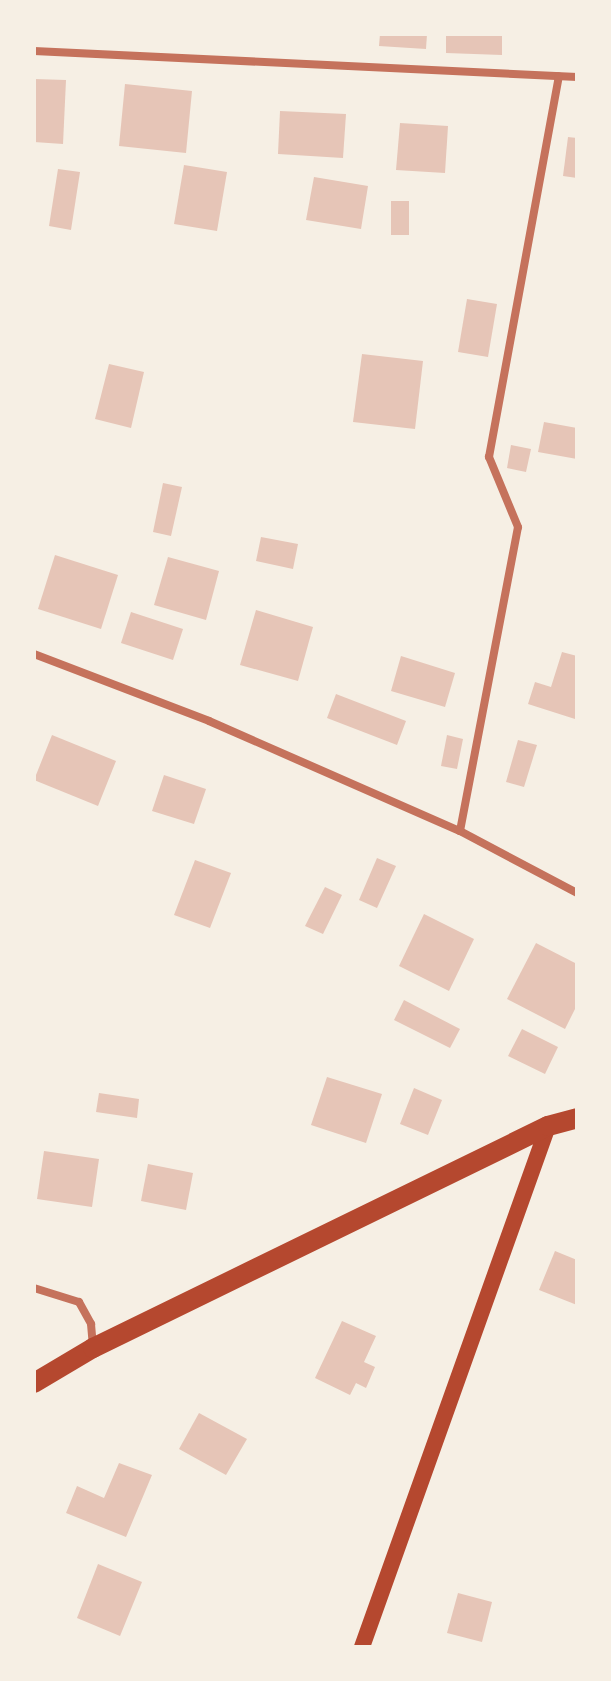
<!DOCTYPE html>
<style>
body{margin:0}
#map{position:relative;width:611px;height:1681px;overflow:hidden;background:#f6efe4;font-family:"Roboto Condensed",sans-serif}
div>[style]{position:absolute}
[style*='--x']{left:calc(var(--x)*1px);top:calc(var(--y)*1px);width:calc(var(--w)*1px);rotate:calc(var(--a)*1deg)}
.building>*{inset:0;background:#e6c5b7}
.minor>*{height:8px;margin:-4px;padding:0 4px;transform-origin:4px;border-radius:4px;background:#c5725c}
.secondary>*{height:16px;margin:-8px;padding:0 8px;transform-origin:8px;border-radius:8px;background:#b5482f}
.primary>*{height:20px;margin:-10px;padding:0 10px;transform-origin:10px;border-radius:10px;background:#b5482f}
span{translate:-50% -50%;white-space:nowrap;text-align:center;line-height:1.15;-webkit-text-stroke:7px #f6efe4;paint-order:stroke}
.frame{position:absolute;inset:0;border:36px solid #f6efe4;pointer-events:none}
</style>
<div id="map">
<div class="building">
<i style="clip-path:polygon(380px 34px,427px 34px,426px 49px,379px 46px)"></i>
<i style="clip-path:polygon(446px 34px,502px 34px,502px 55px,446px 53px)"></i>
<i style="clip-path:polygon(34px 79px,66px 80px,63px 144px,34px 142px)"></i>
<i style="clip-path:polygon(125px 84px,192px 91px,186px 153px,119px 146px)"></i>
<i style="clip-path:polygon(280px 111px,346px 114px,343px 158px,278px 154px)"></i>
<i style="clip-path:polygon(400px 123px,448px 126px,445px 173px,396px 170px)"></i>
<i style="clip-path:polygon(568px 137px,577px 138px,577px 178px,563px 176px)"></i>
<i style="clip-path:polygon(184px 165px,227px 172px,217px 231px,174px 224px)"></i>
<i style="clip-path:polygon(58px 169px,80px 172px,71px 230px,49px 226px)"></i>
<i style="clip-path:polygon(314px 177px,368px 186px,361px 229px,306px 220px)"></i>
<i style="clip-path:polygon(391px 201px,409px 201px,409px 235px,391px 235px)"></i>
<i style="clip-path:polygon(467px 299px,497px 304px,488px 357px,458px 352px)"></i>
<i style="clip-path:polygon(362px 354px,423px 361px,415px 429px,353px 422px)"></i>
<i style="clip-path:polygon(109px 364px,144px 372px,131px 428px,95px 419px)"></i>
<i style="clip-path:polygon(544px 422px,577px 428px,577px 459px,538px 452px)"></i>
<i style="clip-path:polygon(511px 445px,531px 449px,526px 472px,507px 468px)"></i>
<i style="clip-path:polygon(163px 483px,182px 487px,171px 536px,153px 532px)"></i>
<i style="clip-path:polygon(261px 537px,298px 544px,293px 569px,256px 561px)"></i>
<i style="clip-path:polygon(55px 555px,118px 575px,101px 629px,38px 609px)"></i>
<i style="clip-path:polygon(168px 557px,219px 571px,206px 620px,154px 605px)"></i>
<i style="clip-path:polygon(256px 610px,313px 627px,298px 681px,240px 665px)"></i>
<i style="clip-path:polygon(131px 612px,183px 629px,173px 660px,121px 643px)"></i>
<i style="clip-path:polygon(562px 652px,577px 656px,575px 719px,528px 704px,535px 682px,551px 687px)"></i>
<i style="clip-path:polygon(401px 656px,455px 673px,445px 707px,391px 691px)"></i>
<i style="clip-path:polygon(336px 694px,406px 721px,397px 745px,327px 718px)"></i>
<i style="clip-path:polygon(52px 735px,116px 761px,98px 806px,34px 780px)"></i>
<i style="clip-path:polygon(447px 735px,463px 739px,457px 769px,441px 766px)"></i>
<i style="clip-path:polygon(518px 740px,537px 745px,524px 787px,506px 782px)"></i>
<i style="clip-path:polygon(164px 775px,206px 789px,194px 824px,152px 811px)"></i>
<i style="clip-path:polygon(377px 858px,396px 866px,377px 908px,359px 900px)"></i>
<i style="clip-path:polygon(195px 860px,231px 873px,210px 928px,174px 915px)"></i>
<i style="clip-path:polygon(325px 887px,342px 895px,323px 934px,305px 926px)"></i>
<i style="clip-path:polygon(424px 914px,474px 939px,449px 991px,399px 966px)"></i>
<i style="clip-path:polygon(536px 943px,577px 964px,577px 1005px,565px 1029px,507px 999px)"></i>
<i style="clip-path:polygon(404px 1000px,460px 1029px,450px 1048px,394px 1020px)"></i>
<i style="clip-path:polygon(522px 1029px,558px 1047px,545px 1074px,508px 1056px)"></i>
<i style="clip-path:polygon(327px 1077px,382px 1094px,366px 1143px,311px 1125px)"></i>
<i style="clip-path:polygon(414px 1088px,442px 1100px,428px 1135px,400px 1124px)"></i>
<i style="clip-path:polygon(99px 1093px,139px 1099px,137px 1118px,96px 1112px)"></i>
<i style="clip-path:polygon(44px 1151px,99px 1159px,92px 1207px,37px 1199px)"></i>
<i style="clip-path:polygon(148px 1164px,193px 1173px,186px 1210px,141px 1201px)"></i>
<i style="clip-path:polygon(555px 1251px,577px 1260px,577px 1305px,539px 1290px)"></i>
<i style="clip-path:polygon(342px 1321px,376px 1336px,364px 1362px,375px 1367px,366px 1388px,356px 1383px,350px 1395px,315px 1378px)"></i>
<i style="clip-path:polygon(199px 1413px,247px 1439px,226px 1475px,179px 1449px)"></i>
<i style="clip-path:polygon(119px 1463px,152px 1475px,126px 1537px,66px 1513px,77px 1486px,104px 1498px)"></i>
<i style="clip-path:polygon(98px 1564px,142px 1582px,120px 1636px,77px 1618px)"></i>
<i style="clip-path:polygon(458px 1593px,492px 1602px,482px 1642px,447px 1633px)"></i>
</div>
<div class="minor">
<i style="--x:34;--y:51;--w:544;--a:2.74"></i>
<i style="--x:34;--y:654;--w:187;--a:20.9"></i>
<i style="--x:209;--y:721;--w:274;--a:23.7"></i>
<i style="--x:460;--y:831;--w:132;--a:27.9"></i>
<i style="--x:460;--y:831;--w:309;--a:-79.2"></i>
<i style="--x:518;--y:527;--w:76;--a:-112.5"></i>
<i style="--x:489;--y:457;--w:387;--a:-79.6"></i>
<i style="--x:34;--y:1288;--w:47;--a:17.3"></i>
<i style="--x:79;--y:1302;--w:25;--a:61"></i>
<i style="--x:91;--y:1324;--w:24;--a:85"></i>
</div>
<div class="secondary">
<i style="--x:362;--y:1647;--w:553;--a:-70.35"></i>
</div>
<div class="primary">
<i style="--x:34;--y:1383;--w:69;--a:-30.7"></i>
<i style="--x:93;--y:1348;--w:506;--a:-26.01"></i>
<i style="--x:548;--y:1126;--w:30;--a:-15"></i>
</div>
<div class="frame"></div>
</div>
